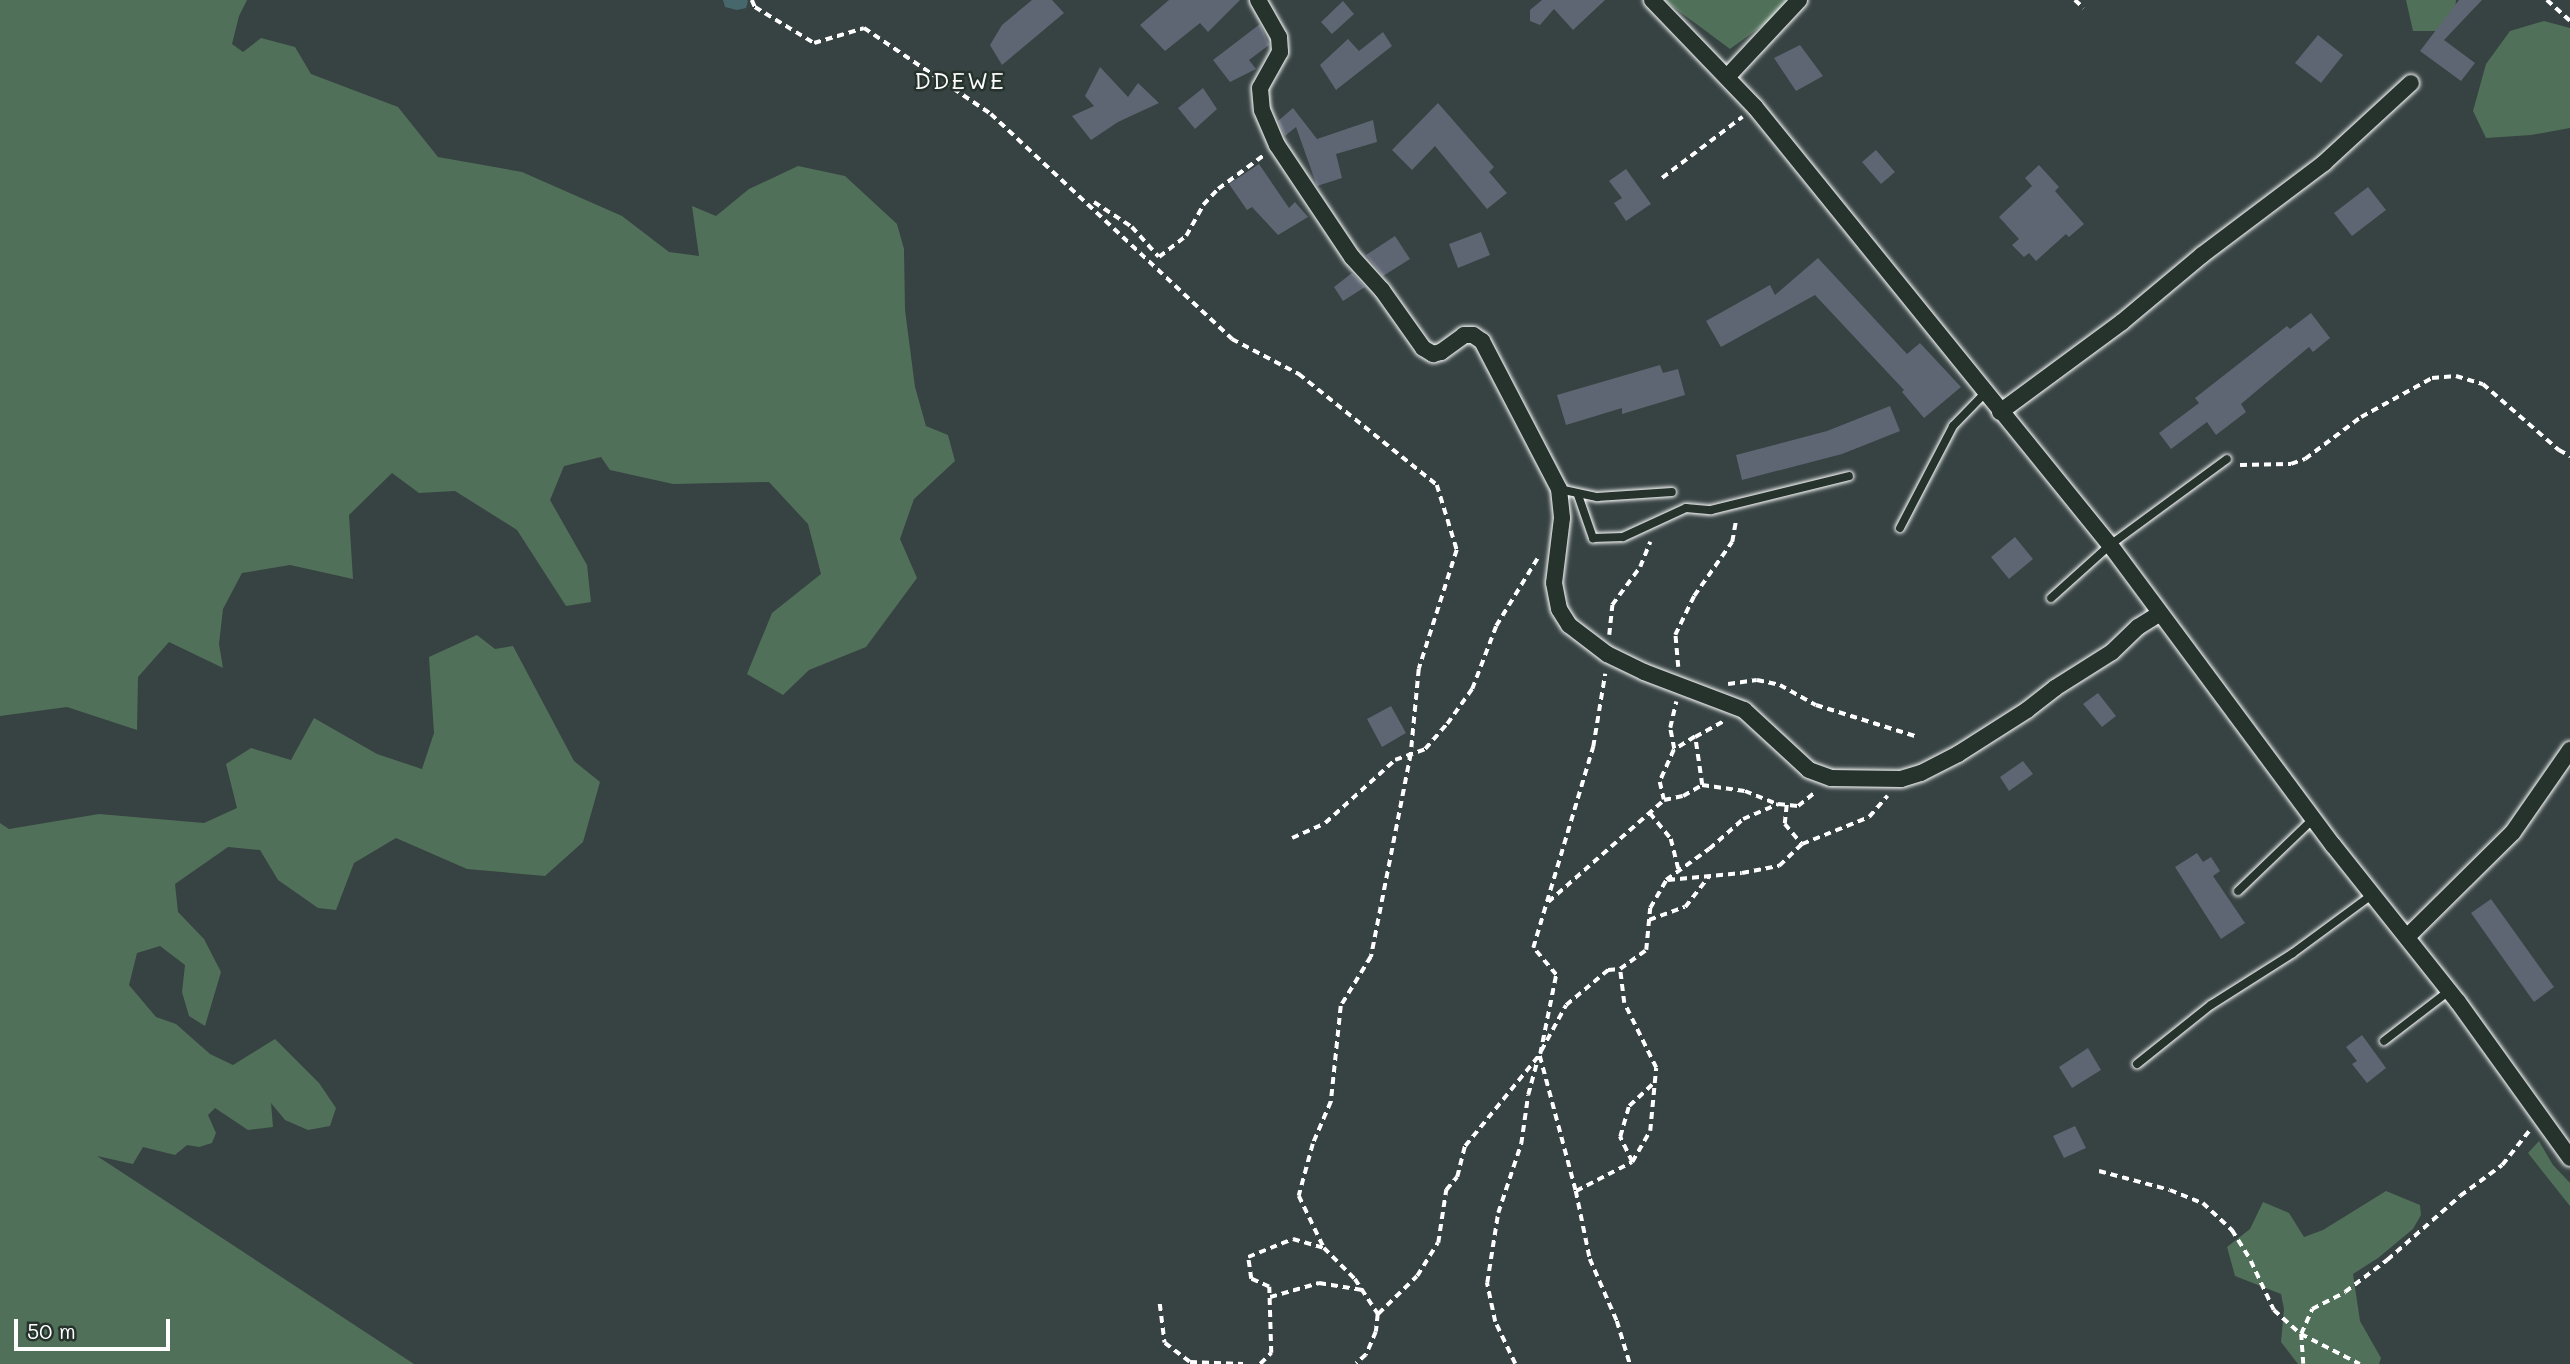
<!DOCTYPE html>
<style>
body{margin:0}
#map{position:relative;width:2570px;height:1364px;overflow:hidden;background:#374242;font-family:Mali,sans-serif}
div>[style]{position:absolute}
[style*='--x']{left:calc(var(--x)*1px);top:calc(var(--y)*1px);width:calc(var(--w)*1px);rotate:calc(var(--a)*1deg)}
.green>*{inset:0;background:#507059}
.water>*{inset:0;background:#46686c}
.building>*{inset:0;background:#5e6573}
.path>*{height:3.5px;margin-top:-1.75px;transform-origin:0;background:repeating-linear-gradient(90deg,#fff 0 7px,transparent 0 12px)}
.roads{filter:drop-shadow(0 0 2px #fff) drop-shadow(0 0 2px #fff)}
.lane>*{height:8px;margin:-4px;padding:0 4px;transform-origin:4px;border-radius:4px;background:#26332d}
.street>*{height:16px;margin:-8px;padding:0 8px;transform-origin:8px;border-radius:8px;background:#26332d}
span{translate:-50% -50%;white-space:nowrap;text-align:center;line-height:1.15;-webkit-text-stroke:5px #26332d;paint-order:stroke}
.quarter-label{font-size:24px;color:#fff;letter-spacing:2px}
.scale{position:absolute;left:14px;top:1319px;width:156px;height:32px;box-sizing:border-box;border:4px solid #fff;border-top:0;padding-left:9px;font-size:21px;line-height:24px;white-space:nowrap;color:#fff;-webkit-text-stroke:5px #26332d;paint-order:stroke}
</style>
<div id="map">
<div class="green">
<i style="clip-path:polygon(0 0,247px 0,239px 16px,232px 44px,243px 52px,261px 38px,295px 47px,311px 74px,398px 107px,438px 157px,522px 172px,622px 216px,669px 252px,699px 256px,692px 206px,716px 216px,749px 189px,798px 166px,845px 176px,897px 224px,904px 249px,905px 310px,915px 387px,926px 426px,948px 435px,955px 461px,914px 499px,900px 539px,917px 578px,866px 647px,809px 670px,783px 695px,747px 674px,772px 613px,821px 574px,808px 524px,769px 482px,673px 484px,610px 470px,601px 457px,564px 466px,550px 500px,587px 565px,591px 602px,566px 606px,517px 530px,455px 491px,419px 493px,392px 473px,349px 515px,353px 579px,290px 565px,242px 573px,223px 609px,219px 644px,223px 668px,169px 642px,138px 677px,137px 730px,67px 707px,0 716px)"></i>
<i style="clip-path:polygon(1664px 0,1791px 0,1770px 20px,1730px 49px)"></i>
<i style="clip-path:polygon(2406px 0,2456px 0,2454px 20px,2443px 31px,2413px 31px)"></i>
<i style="clip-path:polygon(2544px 21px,2570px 28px,2570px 128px,2531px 135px,2486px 138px,2473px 111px,2486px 64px,2510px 31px)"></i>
<i style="clip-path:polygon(477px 635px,495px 649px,513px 646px,574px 761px,600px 782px,583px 842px,545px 876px,467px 869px,396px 838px,354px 863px,336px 910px,318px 908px,278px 880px,260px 850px,228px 847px,175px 884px,178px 912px,204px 939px,221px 972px,205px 1026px,189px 1016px,182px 992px,185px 965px,160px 946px,137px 953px,129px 985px,156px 1017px,176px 1024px,210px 1054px,233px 1065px,275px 1039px,319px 1083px,336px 1108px,330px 1126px,308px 1130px,285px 1120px,271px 1103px,273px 1127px,248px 1130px,215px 1108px,208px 1115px,216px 1133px,212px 1143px,199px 1147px,187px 1145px,175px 1155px,143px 1147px,133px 1164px,97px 1156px,414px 1364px,0 1364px,0 823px,9px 829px,99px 814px,204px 823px,237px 808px,226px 764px,251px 748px,291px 760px,314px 718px,377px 754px,422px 769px,434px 733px,429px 657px)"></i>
<i style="clip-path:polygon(2539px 1141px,2553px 1165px,2570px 1183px,2570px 1206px,2528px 1153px)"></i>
<i style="clip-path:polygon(2386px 1191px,2420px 1205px,2421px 1215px,2413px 1229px,2378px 1258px,2353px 1274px,2360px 1321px,2381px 1358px,2379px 1364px,2298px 1364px,2281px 1342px,2284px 1309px,2281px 1294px,2235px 1276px,2227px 1247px,2250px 1229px,2263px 1202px,2289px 1213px,2304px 1237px,2323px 1230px)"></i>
</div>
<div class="water">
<i style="clip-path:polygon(723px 0,747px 0,748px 1px,746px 8px,737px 10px,725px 7px)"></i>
</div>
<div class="building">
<i style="clip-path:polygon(1032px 0,1052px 0,1064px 13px,1002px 65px,990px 45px,1002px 25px)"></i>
<i style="clip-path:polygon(1169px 0,1240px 0,1208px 32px,1200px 23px,1165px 51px,1140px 25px)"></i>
<i style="clip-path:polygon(1542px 0,1605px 0,1573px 30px,1554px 9px,1540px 25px,1530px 21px,1530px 10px)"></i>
<i style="clip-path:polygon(2459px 0,2482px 0,2444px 40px,2475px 63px,2461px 81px,2420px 51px)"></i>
<i style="clip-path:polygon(1343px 1px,1354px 14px,1332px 34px,1321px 22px)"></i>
<i style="clip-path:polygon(1260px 24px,1269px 45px,1249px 60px,1256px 69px,1230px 82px,1213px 60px)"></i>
<i style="clip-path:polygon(1383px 32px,1392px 46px,1336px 90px,1320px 65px,1348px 39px,1359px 51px)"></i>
<i style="clip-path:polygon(2318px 35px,2343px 55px,2321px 83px,2295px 63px)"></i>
<i style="clip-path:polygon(1800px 45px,1823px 76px,1796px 91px,1774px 58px)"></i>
<i style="clip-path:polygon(1100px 67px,1128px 97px,1138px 83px,1159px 103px,1118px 122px,1091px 140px,1072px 116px,1094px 106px,1085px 96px)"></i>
<i style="clip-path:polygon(1203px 88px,1217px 109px,1195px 129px,1178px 108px)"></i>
<i style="clip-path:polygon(1438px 103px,1494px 167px,1489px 172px,1507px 193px,1487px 209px,1435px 146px,1412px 170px,1392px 150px)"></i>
<i style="clip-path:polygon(1293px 108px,1317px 139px,1373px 120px,1377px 142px,1336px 154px,1342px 178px,1317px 186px,1296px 127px,1285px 136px,1278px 121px)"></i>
<i style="clip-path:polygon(1876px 150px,1895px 172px,1881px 184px,1862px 162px)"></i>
<i style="clip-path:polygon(1259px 164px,1289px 208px,1295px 202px,1308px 217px,1278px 235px,1252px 207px,1247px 210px,1229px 184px)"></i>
<i style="clip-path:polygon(2039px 165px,2059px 187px,2055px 191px,2084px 224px,2069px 237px,2066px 234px,2036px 261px,2029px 253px,2024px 257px,2012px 245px,2019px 239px,1999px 217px,2032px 186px,2025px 178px)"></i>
<i style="clip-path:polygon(1626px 169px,1651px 204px,1626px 221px,1614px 203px,1622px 198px,1609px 181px)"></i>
<i style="clip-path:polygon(2368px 187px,2386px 210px,2352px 236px,2334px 213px)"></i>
<i style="clip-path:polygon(1481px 232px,1490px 255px,1458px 268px,1449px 244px)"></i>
<i style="clip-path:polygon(1395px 236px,1410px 259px,1383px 276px,1366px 255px)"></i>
<i style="clip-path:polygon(1818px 258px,1907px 354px,1920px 343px,1961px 387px,1924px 418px,1902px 392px,1904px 390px,1815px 295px,1721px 347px,1706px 321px,1770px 285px,1775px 295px)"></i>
<i style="clip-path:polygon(1352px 273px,1365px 287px,1343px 301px,1334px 287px)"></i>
<i style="clip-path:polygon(2311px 313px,2330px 338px,2313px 352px,2309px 347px,2241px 404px,2246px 412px,2216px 435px,2207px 422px,2171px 449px,2159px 433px,2199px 403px,2195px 398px,2287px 326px,2290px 329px)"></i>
<i style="clip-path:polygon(1660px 365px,1663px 373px,1678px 369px,1685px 395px,1622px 414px,1622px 408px,1566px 425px,1557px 395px)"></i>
<i style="clip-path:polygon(1890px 406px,1900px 431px,1842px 454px,1742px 480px,1736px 455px,1827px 431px)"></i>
<i style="clip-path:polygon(2015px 537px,2033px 559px,2009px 579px,1991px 557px)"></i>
<i style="clip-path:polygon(2098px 693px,2116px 716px,2102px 727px,2083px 704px)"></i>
<i style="clip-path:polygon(1391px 706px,1406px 733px,1382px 747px,1367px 719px)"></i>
<i style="clip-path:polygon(2023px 761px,2033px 774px,2009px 791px,2000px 777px)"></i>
<i style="clip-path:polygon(2197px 853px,2203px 862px,2211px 857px,2220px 871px,2213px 876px,2245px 923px,2221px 939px,2175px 867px)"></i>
<i style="clip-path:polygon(2491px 899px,2554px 987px,2534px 1002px,2471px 913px)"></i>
<i style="clip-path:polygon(2362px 1035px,2386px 1068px,2367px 1083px,2352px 1064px,2357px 1061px,2346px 1047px)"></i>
<i style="clip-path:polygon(2088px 1048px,2101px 1070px,2072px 1088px,2059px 1067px)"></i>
<i style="clip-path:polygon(2075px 1126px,2086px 1148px,2064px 1158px,2053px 1136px)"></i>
</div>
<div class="path">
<i style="--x:752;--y:0;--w:8;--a:67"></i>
<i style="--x:755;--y:7;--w:69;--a:31.4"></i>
<i style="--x:814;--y:43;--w:52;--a:-16.7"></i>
<i style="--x:864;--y:28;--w:153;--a:34.1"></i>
<i style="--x:991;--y:114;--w:330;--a:43"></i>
<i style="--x:1232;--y:339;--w:76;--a:27.6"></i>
<i style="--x:1299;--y:374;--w:177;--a:38.8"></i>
<i style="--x:1437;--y:485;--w:68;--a:72.9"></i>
<i style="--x:1457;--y:550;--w:125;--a:107.7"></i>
<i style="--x:1419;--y:669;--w:85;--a:95.4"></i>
<i style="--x:1411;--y:754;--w:207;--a:101.1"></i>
<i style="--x:1371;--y:957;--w:57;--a:121.5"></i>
<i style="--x:1341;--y:1006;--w:97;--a:95.9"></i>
<i style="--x:1331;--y:1102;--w:46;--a:113.2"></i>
<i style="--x:1313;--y:1144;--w:54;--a:105.1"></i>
<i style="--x:1299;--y:1196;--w:58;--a:64.3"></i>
<i style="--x:1324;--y:1248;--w:44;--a:45"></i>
<i style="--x:1355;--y:1279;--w:42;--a:56.7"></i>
<i style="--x:1378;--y:1314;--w:18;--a:96"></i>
<i style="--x:1376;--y:1332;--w:25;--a:113"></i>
<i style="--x:1366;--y:1355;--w:13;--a:138"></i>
<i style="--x:2075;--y:0;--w:12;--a:42"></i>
<i style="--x:2547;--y:0;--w:31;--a:42"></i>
<i style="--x:1662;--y:178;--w:101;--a:-37.3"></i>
<i style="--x:1094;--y:202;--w:45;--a:33.3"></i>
<i style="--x:1132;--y:227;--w:40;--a:48"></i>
<i style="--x:1159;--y:257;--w:34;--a:-38"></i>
<i style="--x:1186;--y:236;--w:35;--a:-61"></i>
<i style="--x:1203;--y:205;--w:22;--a:-47"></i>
<i style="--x:1218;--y:189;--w:57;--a:-36.5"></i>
<i style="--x:2240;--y:465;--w:51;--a:-1.1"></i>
<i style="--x:2291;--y:464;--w:15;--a:-20"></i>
<i style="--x:2305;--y:459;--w:70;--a:-36.9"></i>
<i style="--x:2361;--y:417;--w:81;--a:-28.8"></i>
<i style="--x:2432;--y:378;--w:24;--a:-5"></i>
<i style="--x:2456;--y:376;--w:28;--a:17"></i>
<i style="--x:2483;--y:384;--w:101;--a:41"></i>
<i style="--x:2559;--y:450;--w:13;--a:29"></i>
<i style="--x:1609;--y:635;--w:30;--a:-84"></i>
<i style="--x:1612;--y:605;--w:47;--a:-53.6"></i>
<i style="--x:1640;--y:567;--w:27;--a:-68"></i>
<i style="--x:1678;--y:667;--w:32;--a:-95"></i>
<i style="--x:1675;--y:635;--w:43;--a:-64"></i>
<i style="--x:1694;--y:596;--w:66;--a:-54.9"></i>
<i style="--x:1732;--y:542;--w:23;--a:-80"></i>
<i style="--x:1728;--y:684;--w:29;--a:-8"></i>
<i style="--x:1757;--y:680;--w:24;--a:12"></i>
<i style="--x:1780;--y:685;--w:41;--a:29.1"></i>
<i style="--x:1816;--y:705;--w:107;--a:17.4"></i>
<i style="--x:1695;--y:737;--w:33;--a:-29"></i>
<i style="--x:1674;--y:749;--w:21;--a:-101"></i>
<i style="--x:1670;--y:728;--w:27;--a:-77"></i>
<i style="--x:1702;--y:785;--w:49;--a:-98.3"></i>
<i style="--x:1695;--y:737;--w:25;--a:148"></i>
<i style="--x:1674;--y:750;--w:35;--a:114"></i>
<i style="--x:1660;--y:782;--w:18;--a:77"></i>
<i style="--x:1664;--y:800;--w:19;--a:-12"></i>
<i style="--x:1683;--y:796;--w:22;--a:-30"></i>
<i style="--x:1702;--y:785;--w:43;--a:7.9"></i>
<i style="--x:1745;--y:791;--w:35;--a:22"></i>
<i style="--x:1778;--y:804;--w:20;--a:6"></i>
<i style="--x:1798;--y:806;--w:22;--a:-39"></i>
<i style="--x:1787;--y:805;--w:19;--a:96"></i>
<i style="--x:1785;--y:824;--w:26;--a:50"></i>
<i style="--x:1802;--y:844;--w:72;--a:-21.9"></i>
<i style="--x:1869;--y:817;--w:28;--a:-49"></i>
<i style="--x:1650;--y:813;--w:33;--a:51"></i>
<i style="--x:1671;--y:839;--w:32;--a:76"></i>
<i style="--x:1292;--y:838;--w:36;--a:-24"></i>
<i style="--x:1325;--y:823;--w:94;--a:-42"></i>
<i style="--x:1395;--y:760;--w:32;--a:-20"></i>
<i style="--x:1425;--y:749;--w:33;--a:-49"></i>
<i style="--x:1447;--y:724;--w:43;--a:-54.5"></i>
<i style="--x:1472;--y:689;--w:67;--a:-69.1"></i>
<i style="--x:1496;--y:626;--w:79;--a:-58.5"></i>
<i style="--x:1668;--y:880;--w:74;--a:-5.4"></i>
<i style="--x:1742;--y:873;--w:38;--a:-11"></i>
<i style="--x:1779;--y:866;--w:32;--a:-44"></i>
<i style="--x:1548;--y:902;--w:154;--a:-41.3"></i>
<i style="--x:1649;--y:920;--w:38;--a:-20"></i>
<i style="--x:1685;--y:907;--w:39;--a:-52"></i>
<i style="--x:1541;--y:1051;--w:52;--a:-61.5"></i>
<i style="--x:1566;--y:1005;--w:55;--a:-39.8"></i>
<i style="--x:1608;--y:970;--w:12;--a:-5"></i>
<i style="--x:1620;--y:969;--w:32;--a:-36"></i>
<i style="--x:1646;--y:950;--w:42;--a:-84.6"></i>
<i style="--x:1650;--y:908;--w:32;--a:-60"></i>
<i style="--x:1666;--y:880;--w:53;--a:-35.8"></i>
<i style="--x:1709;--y:849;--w:45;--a:-41.4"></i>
<i style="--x:1743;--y:819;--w:38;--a:-23"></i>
<i style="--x:1540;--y:1056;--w:140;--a:75.1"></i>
<i style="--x:1576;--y:1191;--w:69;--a:78.4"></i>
<i style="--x:1590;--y:1259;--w:68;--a:66.5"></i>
<i style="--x:1617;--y:1321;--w:45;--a:73.2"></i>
<i style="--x:1632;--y:1162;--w:28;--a:-116"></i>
<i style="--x:1620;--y:1137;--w:32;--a:-74"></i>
<i style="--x:1629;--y:1106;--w:33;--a:-43"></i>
<i style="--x:2099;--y:1171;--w:73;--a:15"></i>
<i style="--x:2170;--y:1190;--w:35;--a:22"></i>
<i style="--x:2203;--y:1203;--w:40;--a:43"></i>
<i style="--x:2232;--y:1230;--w:36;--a:58"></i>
<i style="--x:2251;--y:1261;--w:54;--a:64.9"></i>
<i style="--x:2274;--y:1310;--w:36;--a:42"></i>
<i style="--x:2301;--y:1334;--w:66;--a:27"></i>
<i style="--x:1576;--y:1191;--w:63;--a:-27.4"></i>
<i style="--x:1632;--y:1162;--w:36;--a:-60"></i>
<i style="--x:1650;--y:1131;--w:63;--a:-84.6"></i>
<i style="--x:1656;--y:1068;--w:72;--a:-116.2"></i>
<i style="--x:1624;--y:1003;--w:34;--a:-97"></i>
<i style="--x:1270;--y:1297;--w:51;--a:-15.9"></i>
<i style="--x:1319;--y:1283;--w:44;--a:9.2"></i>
<i style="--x:1160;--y:1304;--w:39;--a:83"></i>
<i style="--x:1165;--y:1343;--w:31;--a:37"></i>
<i style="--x:1190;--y:1362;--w:53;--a:2.2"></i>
<i style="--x:1378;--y:1314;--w:54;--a:-44.3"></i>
<i style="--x:1417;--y:1276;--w:39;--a:-58"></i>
<i style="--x:1438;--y:1243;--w:54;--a:-81.4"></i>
<i style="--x:1446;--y:1190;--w:17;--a:-50"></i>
<i style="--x:1457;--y:1177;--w:32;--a:-76"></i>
<i style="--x:1465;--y:1146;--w:119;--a:-50.8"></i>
<i style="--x:1540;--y:1054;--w:81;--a:-78.6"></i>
<i style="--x:1556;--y:975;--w:35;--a:-130"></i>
<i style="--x:1533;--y:948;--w:210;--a:-73.4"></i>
<i style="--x:1593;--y:747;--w:74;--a:-80.7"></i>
<i style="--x:1260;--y:1364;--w:16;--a:-45"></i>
<i style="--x:1271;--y:1353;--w:66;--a:-91.7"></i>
<i style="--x:1269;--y:1287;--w:20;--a:-156"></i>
<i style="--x:1251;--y:1279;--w:22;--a:-98"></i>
<i style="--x:1248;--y:1257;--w:48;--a:-21.8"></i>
<i style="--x:1293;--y:1239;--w:32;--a:16"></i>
<i style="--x:1515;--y:1364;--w:47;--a:-115.5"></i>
<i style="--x:1495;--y:1322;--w:40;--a:-102"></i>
<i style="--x:1487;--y:1283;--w:71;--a:-81.1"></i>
<i style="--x:1498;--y:1213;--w:73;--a:-71.6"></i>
<i style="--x:1521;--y:1144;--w:49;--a:-81.9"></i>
<i style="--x:1528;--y:1095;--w:38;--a:-75"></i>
<i style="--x:2303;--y:1364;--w:30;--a:-94"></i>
<i style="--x:2301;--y:1334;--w:27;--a:-66"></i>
<i style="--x:2312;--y:1309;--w:37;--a:-27"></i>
<i style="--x:2345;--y:1292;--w:53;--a:-37.3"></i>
<i style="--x:2387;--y:1260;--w:97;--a:-41.2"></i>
<i style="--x:2460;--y:1196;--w:52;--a:-36.4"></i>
<i style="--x:2502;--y:1165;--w:43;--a:-51.5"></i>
</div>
<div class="roads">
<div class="lane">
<i style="--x:1559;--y:489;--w:39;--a:12"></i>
<i style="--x:1597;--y:497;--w:75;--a:-3.8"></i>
<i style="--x:1578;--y:495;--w:46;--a:70.8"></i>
<i style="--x:1593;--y:538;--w:30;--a:-2"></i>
<i style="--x:1623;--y:537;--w:69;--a:-24.7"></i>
<i style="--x:1686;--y:508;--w:25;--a:5"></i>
<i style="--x:1711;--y:510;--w:142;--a:-13.8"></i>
<i style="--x:1900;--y:528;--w:115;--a:-62.5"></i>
<i style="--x:1953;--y:426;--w:45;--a:-45.9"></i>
<i style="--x:2051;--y:598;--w:79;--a:-41.9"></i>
<i style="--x:2110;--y:545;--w:145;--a:-36.3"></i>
<i style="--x:2238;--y:891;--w:105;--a:-43.8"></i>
<i style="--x:2384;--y:1041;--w:82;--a:-37.6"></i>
<i style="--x:2137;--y:1064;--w:95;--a:-38.6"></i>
<i style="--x:2211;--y:1005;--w:97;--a:-32.4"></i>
<i style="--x:2293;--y:953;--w:99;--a:-36.4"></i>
</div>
<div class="street">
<i style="--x:1258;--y:0;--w:43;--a:60.4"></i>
<i style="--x:1279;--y:37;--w:15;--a:86"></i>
<i style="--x:1280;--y:52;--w:41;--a:119.1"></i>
<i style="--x:1260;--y:88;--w:22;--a:85"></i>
<i style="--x:1262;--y:110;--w:38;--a:67"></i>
<i style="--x:1277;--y:145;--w:135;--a:56.2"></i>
<i style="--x:1352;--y:257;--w:45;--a:47.7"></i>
<i style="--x:1382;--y:290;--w:71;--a:54.7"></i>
<i style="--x:1423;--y:348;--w:12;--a:31"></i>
<i style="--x:1433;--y:354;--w:8;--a:-14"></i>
<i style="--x:1441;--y:352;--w:29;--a:-36"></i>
<i style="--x:1464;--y:335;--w:9;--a:0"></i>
<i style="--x:1473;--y:335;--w:11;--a:34"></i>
<i style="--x:1482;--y:341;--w:167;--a:62.5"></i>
<i style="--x:1559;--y:489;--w:29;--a:84"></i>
<i style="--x:1562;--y:518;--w:65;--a:97"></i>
<i style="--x:1554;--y:583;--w:26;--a:79"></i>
<i style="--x:1559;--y:609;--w:19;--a:58"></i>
<i style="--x:1569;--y:625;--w:48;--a:37.3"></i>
<i style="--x:1607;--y:654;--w:41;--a:25.9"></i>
<i style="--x:1644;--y:672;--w:107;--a:20.8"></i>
<i style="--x:1744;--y:710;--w:88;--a:42.7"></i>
<i style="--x:1809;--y:770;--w:23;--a:20"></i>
<i style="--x:1831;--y:778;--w:70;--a:0.8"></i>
<i style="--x:1901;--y:779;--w:21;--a:-17"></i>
<i style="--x:1921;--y:773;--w:42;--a:-27.2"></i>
<i style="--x:1958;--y:754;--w:82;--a:-32.5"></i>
<i style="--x:2027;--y:710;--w:36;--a:-38"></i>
<i style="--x:2055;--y:688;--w:67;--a:-32.3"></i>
<i style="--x:2112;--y:652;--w:36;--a:-44"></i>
<i style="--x:2138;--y:627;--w:26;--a:-32"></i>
<i style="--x:1652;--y:0;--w:149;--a:46.1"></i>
<i style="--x:1755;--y:107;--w:564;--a:50.98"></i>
<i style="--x:2110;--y:545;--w:374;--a:53.4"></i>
<i style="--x:2333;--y:845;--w:201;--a:51.5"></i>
<i style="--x:2458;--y:1002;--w:192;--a:54.3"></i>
<i style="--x:1728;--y:76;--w:104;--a:-46.9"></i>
<i style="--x:2000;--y:412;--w:152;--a:-36.4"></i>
<i style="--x:2122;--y:322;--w:104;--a:-39.9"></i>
<i style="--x:2202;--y:255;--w:153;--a:-37"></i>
<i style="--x:2324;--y:163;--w:118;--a:-42.6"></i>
<i style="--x:2407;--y:937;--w:149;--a:-44.7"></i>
<i style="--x:2513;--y:832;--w:100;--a:-55.2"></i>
</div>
</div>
<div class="quarter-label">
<span style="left:960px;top:80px">DDEWE</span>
</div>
<div class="scale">50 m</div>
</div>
